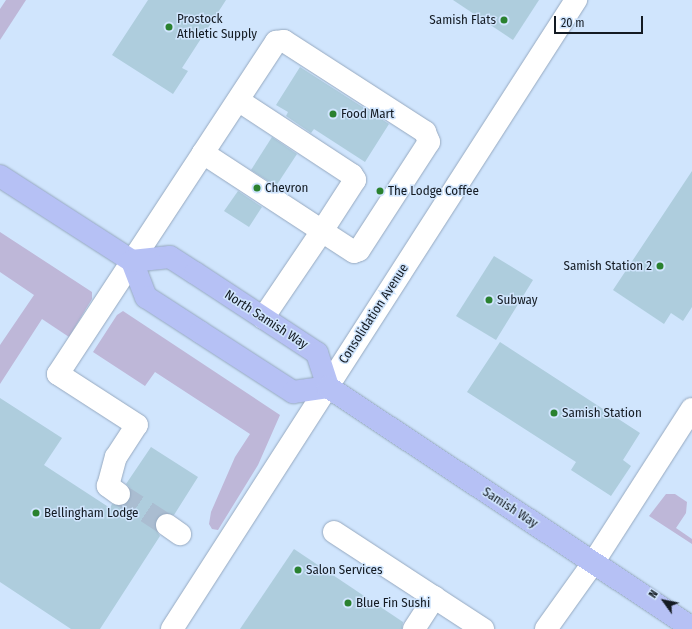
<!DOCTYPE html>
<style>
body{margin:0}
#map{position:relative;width:692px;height:629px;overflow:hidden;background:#d0e5fd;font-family:"Fira Sans Condensed",sans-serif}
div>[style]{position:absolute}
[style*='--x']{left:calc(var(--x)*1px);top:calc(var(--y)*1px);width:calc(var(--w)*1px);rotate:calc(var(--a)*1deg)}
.green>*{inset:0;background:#beb7d8}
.building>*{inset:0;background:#aecddd}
.minor-tunnel>*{height:22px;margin-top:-11px;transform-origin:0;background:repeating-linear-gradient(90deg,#aabdd1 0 22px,transparent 0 33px)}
.roads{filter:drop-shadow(0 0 1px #96a9c0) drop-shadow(0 0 1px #96a9c0)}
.minor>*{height:22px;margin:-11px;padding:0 11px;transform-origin:11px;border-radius:11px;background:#fff}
.major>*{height:22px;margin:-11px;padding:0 11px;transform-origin:11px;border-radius:11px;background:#b6c1f5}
.dots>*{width:11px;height:11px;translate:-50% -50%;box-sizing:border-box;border:2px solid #d0e5fd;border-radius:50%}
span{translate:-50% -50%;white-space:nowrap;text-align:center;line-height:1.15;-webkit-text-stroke:3px #d0e5fd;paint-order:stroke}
.poi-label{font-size:13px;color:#141b23}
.left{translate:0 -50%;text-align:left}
.right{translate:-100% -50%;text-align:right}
.street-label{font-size:13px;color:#141b23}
.north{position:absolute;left:644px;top:581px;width:40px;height:40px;-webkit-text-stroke:3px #d0e5fd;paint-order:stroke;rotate:303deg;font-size:11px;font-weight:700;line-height:16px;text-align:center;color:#141b23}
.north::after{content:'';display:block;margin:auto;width:14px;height:18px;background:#141b23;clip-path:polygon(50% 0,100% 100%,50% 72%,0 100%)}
.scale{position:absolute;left:554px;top:16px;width:89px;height:18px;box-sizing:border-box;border:2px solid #141b23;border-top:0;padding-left:5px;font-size:12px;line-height:14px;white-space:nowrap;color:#141b23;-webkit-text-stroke:3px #d0e5fd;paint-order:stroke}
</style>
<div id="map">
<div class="green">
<i style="clip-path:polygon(6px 0,26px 0,0 40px,0 9px)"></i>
<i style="clip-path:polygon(0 232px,92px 292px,92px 299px,69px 337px,42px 319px,0 384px,0 345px,34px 295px,0 272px)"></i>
<i style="clip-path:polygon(123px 311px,280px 415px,258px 465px,218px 530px,212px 529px,209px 524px,211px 512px,235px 457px,250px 434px,155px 372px,145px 386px,93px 352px,117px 315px)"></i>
<i style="clip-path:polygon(666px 494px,675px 494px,687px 502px,686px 513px,676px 528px,692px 539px,692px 544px,649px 516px)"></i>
</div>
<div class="building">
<i style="clip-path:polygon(148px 0,226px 0,182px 68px,188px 71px,173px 94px,112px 55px)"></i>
<i style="clip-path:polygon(453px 0,539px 0,513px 40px)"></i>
<i style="clip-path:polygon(300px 67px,389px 124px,365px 162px,314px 129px,311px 133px,286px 116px,288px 112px,276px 105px)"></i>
<i style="clip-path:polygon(272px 137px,297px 154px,276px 186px,251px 170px)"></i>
<i style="clip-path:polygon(692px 171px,692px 307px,683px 321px,671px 313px,664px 324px,613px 290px)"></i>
<i style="clip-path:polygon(238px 191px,262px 207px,249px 227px,224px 211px)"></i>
<i style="clip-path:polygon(494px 256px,533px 280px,496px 340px,456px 316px)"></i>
<i style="clip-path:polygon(500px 342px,640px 433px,623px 460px,631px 466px,611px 496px,571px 470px,576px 462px,467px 392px)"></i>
<i style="clip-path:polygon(0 398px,62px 438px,44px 465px,110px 508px,112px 504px,124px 506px,129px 501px,131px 489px,126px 484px,151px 447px,198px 477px,174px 515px,162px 514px,157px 518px,156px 530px,160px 536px,100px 629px,71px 629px,0 582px)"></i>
<i style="clip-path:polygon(294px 549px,403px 622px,402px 629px,240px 629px)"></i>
</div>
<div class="minor-tunnel">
<i style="--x:119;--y:494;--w:57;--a:32.9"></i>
</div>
<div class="roads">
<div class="minor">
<i style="--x:203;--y:153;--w:133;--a:-56.7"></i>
<i style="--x:276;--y:42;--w:8;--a:-7"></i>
<i style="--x:284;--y:41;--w:168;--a:32.8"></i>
<i style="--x:425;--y:132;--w:11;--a:68"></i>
<i style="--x:429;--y:142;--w:129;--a:122.9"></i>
<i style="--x:359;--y:250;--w:5;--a:158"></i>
<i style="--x:354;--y:252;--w:38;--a:-147"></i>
<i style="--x:322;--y:231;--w:61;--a:-57.1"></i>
<i style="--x:355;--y:180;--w:6;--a:-121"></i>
<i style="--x:352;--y:175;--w:136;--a:-146.7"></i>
<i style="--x:119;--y:494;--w:14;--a:-144"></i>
<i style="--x:108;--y:486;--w:30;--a:-75"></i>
<i style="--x:116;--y:457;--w:38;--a:-57"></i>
<i style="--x:137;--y:425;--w:94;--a:-147.2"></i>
<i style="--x:58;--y:374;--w:264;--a:-56.7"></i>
<i style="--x:203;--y:153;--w:142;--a:33.2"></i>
<i style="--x:322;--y:231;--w:105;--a:124.1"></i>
<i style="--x:167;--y:525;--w:16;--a:35"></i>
<i style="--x:334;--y:532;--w:178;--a:33.1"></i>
<i style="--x:172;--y:629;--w:748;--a:-57.29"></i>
<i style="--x:414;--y:629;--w:38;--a:-57"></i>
<i style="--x:546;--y:629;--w:81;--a:-54.5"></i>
<i style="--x:593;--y:563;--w:183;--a:-57.3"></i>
</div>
<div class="major">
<i style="--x:0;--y:176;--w:157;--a:32.8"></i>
<i style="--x:132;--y:261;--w:39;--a:69"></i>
<i style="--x:146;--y:297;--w:64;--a:32.9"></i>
<i style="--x:200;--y:332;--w:111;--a:32.8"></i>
<i style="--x:293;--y:392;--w:35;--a:-8"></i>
<i style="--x:132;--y:261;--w:38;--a:-6"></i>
<i style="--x:170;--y:257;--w:30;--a:33"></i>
<i style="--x:195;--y:273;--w:146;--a:33.3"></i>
<i style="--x:317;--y:353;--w:36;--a:72"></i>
<i style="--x:328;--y:387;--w:437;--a:33.5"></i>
</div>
</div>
<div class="dots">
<i style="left:504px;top:20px;background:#2a812f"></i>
<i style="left:169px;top:27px;background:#2a812f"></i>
<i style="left:333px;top:114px;background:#2a812f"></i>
<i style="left:257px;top:188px;background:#2a812f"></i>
<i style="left:380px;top:191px;background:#2a812f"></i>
<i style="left:660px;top:266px;background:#2a812f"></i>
<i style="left:489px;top:300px;background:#2a812f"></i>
<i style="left:554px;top:413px;background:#2a812f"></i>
<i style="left:36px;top:513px;background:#2a812f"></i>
<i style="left:298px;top:570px;background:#2a812f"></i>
<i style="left:348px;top:603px;background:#2a812f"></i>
</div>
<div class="poi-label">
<span class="left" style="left:177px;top:27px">Prostock<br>Athletic Supply</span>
<span class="right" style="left:496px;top:20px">Samish Flats</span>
<span class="left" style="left:341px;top:114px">Food Mart</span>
<span class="left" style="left:265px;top:188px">Chevron</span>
<span class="left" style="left:388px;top:191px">The Lodge Coffee</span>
<span class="right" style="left:652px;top:266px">Samish Station 2</span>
<span class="left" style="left:497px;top:300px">Subway</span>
<span class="left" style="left:562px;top:413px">Samish Station</span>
<span class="left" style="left:44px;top:513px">Bellingham Lodge</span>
<span class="left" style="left:306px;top:570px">Salon Services</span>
<span class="left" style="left:356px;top:603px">Blue Fin Sushi</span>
</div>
<div class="street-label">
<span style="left:374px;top:314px;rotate:-57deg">Consolidation Avenue</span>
<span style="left:266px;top:320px;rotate:33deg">North Samish Way</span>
<span style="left:510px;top:508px;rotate:33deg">Samish Way</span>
</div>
<div class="north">N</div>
<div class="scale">20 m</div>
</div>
